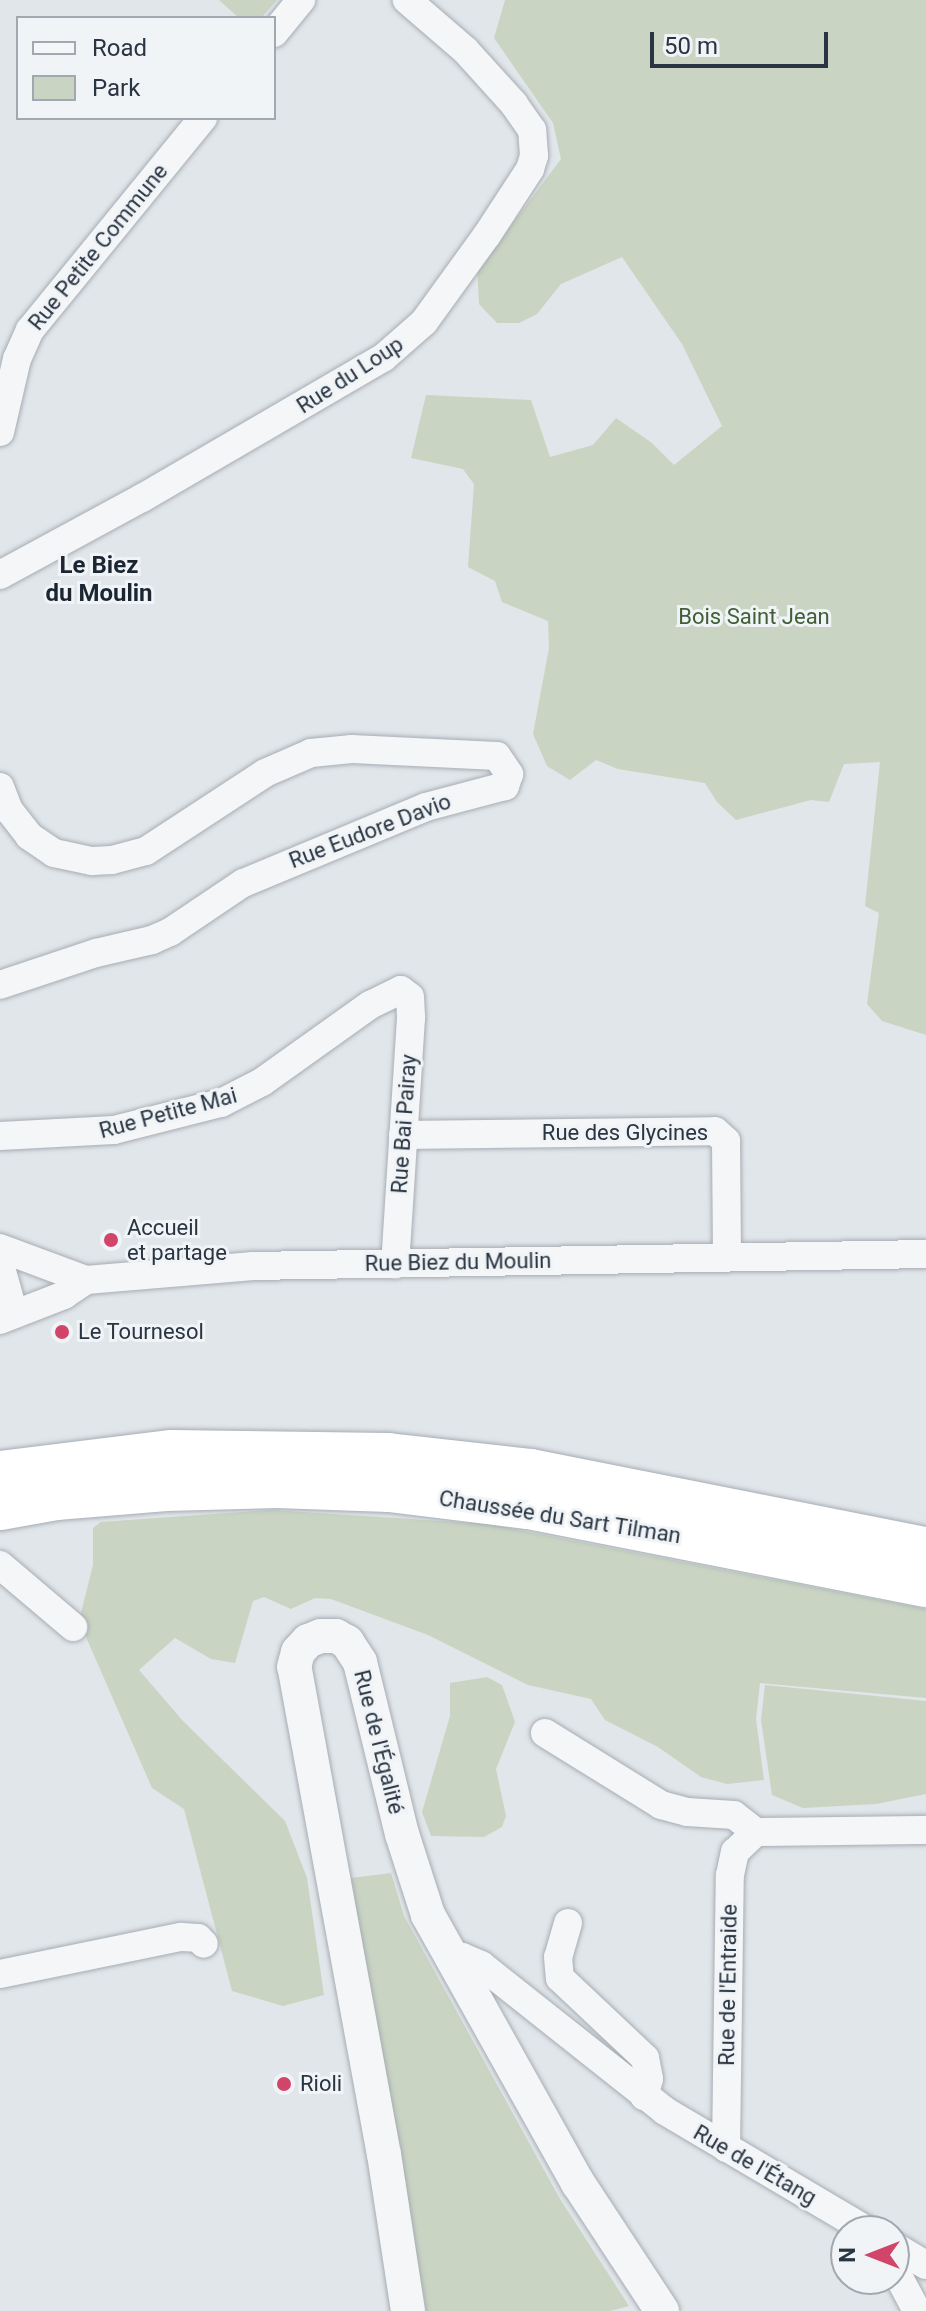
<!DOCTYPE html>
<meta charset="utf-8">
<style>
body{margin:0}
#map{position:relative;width:926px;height:2311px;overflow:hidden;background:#e1e6ea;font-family:Roboto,sans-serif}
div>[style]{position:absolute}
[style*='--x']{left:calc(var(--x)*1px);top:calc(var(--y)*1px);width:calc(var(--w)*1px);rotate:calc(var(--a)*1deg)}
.green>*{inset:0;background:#c9d4c2}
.roads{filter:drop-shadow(0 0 2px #a6adb4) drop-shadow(0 0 2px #a6adb4)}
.minor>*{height:28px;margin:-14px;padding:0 14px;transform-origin:14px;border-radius:14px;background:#f4f6f8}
.tertiary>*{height:34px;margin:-17px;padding:0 17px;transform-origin:17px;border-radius:17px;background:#f4f6f8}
.trunk>*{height:44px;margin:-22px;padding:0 22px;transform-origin:22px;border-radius:22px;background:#fff}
.dots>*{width:22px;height:22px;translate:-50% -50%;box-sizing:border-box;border:4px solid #f1f4f7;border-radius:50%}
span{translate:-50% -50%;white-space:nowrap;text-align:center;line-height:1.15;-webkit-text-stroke:6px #f1f4f7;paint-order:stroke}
.street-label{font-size:22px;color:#293542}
.park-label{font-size:22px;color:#425e36}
.poi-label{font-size:22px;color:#293542}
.left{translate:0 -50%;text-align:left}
.neighbourhood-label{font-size:24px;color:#1b2633;font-weight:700}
.legend{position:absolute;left:16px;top:16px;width:260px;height:104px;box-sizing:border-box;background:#f1f4f7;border:2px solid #a1a8af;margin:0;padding:10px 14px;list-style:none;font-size:24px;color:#293542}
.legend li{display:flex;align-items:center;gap:16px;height:40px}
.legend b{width:40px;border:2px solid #a1a8af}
.north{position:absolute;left:830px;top:2215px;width:80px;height:80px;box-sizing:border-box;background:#f1f4f7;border:2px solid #a1a8af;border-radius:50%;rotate:270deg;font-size:22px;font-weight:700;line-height:32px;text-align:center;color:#293542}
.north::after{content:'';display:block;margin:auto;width:28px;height:36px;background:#d04569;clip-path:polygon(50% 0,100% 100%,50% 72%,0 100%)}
.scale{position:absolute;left:650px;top:32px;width:178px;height:36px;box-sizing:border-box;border:4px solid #293542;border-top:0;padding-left:10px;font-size:24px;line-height:28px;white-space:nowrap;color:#293542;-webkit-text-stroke:6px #f1f4f7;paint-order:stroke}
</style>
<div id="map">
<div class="green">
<i style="clip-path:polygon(219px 0,277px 0,261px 18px,239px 18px)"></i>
<i style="clip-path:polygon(505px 0,926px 0,926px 1035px,882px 1021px,867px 1004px,879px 913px,865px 906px,880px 762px,844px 764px,829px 802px,811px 800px,736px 820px,717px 802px,705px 783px,618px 769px,596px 760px,570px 780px,547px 766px,533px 734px,549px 648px,548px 621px,502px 602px,495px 581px,468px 567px,474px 484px,463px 469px,411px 458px,426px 395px,531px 400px,550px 457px,593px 445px,616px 418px,652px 443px,674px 465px,722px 426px,682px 344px,622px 257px,561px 284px,537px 314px,519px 323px,497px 323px,479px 304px,477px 264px,494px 248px,561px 159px,553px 123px,494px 38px)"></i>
<i style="clip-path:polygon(272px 1510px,487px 1524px,926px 1609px,926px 1698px,760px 1683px,756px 1719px,764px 1780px,727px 1784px,701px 1777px,658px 1747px,605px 1720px,591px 1699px,528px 1685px,428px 1635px,331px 1599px,315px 1598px,291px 1609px,264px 1597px,253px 1601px,235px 1663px,211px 1659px,175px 1638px,139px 1670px,183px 1721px,285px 1821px,307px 1878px,324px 1995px,283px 2006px,232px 1991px,184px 1809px,152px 1788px,79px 1621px,93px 1565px,93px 1528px,101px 1522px)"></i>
<i style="clip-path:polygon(487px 1677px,502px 1685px,515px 1722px,496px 1769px,506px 1816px,502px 1827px,484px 1837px,431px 1836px,422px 1812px,450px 1716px,450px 1683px)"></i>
<i style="clip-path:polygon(765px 1685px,926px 1701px,926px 1794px,876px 1804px,803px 1808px,772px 1795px,761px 1720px)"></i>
<i style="clip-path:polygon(391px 1873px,404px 1916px,560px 2199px,629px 2306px,610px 2311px,426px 2311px,351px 1878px)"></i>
</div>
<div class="roads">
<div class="minor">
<i style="--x:274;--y:33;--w:43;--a:-50.7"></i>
<i style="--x:0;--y:432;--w:75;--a:-76.9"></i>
<i style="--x:17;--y:359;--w:32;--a:-66"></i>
<i style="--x:30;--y:330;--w:274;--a:-50.8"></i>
<i style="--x:0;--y:575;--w:162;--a:-28.5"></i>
<i style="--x:142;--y:498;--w:279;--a:-30.2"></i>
<i style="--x:383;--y:358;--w:55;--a:-41.3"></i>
<i style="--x:424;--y:322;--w:107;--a:-54.1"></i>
<i style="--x:487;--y:235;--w:79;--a:-56.9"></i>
<i style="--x:530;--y:169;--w:14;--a:-73"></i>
<i style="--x:534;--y:156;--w:26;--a:-94"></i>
<i style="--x:532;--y:130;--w:32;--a:-125"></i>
<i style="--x:514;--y:104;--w:73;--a:-132.2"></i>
<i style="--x:465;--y:50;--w:77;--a:-139.2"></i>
<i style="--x:0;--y:787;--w:25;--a:69"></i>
<i style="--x:9;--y:810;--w:33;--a:52"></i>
<i style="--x:29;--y:836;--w:30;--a:34"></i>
<i style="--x:54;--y:853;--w:39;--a:12"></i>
<i style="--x:92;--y:861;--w:20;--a:-3"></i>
<i style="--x:112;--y:860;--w:35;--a:-15"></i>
<i style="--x:146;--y:851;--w:142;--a:-33.2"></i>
<i style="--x:265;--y:773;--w:50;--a:-23.5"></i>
<i style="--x:311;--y:753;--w:41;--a:-5.6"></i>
<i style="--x:352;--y:749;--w:145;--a:2.8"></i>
<i style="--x:497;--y:756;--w:22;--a:56"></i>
<i style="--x:509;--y:774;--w:13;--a:108"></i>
<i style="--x:505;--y:786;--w:82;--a:165.1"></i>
<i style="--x:426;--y:807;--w:198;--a:157.4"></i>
<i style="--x:243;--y:883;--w:88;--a:146.1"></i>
<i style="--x:170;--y:932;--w:20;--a:156"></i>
<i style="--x:152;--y:940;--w:57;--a:166.9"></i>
<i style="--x:96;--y:953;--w:101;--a:161.6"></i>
<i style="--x:403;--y:1135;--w:312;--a:-0.7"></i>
<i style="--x:715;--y:1131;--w:15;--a:42"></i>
<i style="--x:726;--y:1141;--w:116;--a:89.5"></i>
<i style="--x:0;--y:1136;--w:114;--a:-3"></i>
<i style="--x:114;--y:1130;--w:110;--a:-14.2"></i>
<i style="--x:221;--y:1103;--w:46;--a:-27.1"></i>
<i style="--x:262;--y:1082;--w:133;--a:-35.5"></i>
<i style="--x:370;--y:1005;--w:34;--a:-26"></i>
<i style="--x:401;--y:990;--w:11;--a:38"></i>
<i style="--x:410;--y:997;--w:21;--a:87"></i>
<i style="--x:411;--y:1018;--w:247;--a:93.7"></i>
<i style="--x:0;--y:1248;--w:92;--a:20.4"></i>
<i style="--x:0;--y:1264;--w:52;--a:74.4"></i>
<i style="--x:0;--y:1320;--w:69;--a:-21.3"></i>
<i style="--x:64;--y:1295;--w:27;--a:-34"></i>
<i style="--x:86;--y:1280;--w:168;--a:-4.8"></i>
<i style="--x:253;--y:1266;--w:673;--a:-1.02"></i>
<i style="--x:0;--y:1565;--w:96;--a:40.3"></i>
<i style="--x:545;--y:1733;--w:137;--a:31.8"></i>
<i style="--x:661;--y:1805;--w:27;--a:15"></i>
<i style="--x:687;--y:1812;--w:47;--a:3.7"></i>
<i style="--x:734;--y:1815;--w:28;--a:38"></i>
<i style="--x:756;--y:1832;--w:170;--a:-0.7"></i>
<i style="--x:568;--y:1923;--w:35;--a:106"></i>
<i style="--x:558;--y:1957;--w:21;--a:85"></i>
<i style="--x:560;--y:1978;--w:117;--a:43.3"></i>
<i style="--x:645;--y:2058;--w:21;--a:79"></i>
<i style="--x:649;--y:2079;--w:18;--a:106"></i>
<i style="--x:454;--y:1961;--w:9;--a:-27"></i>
<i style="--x:462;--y:1957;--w:21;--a:23"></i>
<i style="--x:481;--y:1965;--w:235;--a:38.4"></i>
<i style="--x:665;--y:2111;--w:236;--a:30.6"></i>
<i style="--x:0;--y:1974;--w:185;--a:-11.6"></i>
<i style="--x:181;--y:1937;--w:17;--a:3"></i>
<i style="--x:198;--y:1938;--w:8;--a:45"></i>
<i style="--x:726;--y:2148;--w:273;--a:-89.2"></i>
<i style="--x:730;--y:1875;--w:24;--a:-78"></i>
<i style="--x:735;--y:1852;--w:29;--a:-44"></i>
<i style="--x:894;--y:2246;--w:37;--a:31"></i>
<i style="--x:894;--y:2268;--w:49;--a:61.9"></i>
</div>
<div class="tertiary">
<i style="--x:408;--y:2311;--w:158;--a:-98.7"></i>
<i style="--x:384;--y:2155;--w:496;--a:-100.4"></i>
<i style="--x:294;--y:1667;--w:16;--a:-75"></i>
<i style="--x:298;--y:1652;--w:15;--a:-48"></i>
<i style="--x:308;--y:1641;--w:14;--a:-21"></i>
<i style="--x:321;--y:1636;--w:15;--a:0"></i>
<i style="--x:336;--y:1636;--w:13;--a:29"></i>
<i style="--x:347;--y:1642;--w:24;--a:57"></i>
<i style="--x:360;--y:1662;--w:177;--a:76.3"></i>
<i style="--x:402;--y:1834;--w:85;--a:72.2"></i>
<i style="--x:428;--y:1915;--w:307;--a:60.8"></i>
<i style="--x:578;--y:2183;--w:153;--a:56.7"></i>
</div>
<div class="trunk">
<i style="--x:0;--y:1473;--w:173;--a:-7"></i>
<i style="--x:172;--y:1452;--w:216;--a:0.8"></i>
<i style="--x:388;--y:1455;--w:144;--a:6.4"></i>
<i style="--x:531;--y:1471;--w:403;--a:11.2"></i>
<i style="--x:0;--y:1508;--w:57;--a:-10.1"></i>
<i style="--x:56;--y:1498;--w:110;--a:-4.7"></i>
<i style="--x:166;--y:1489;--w:111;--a:-1.5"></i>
<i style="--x:277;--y:1486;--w:112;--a:2"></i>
<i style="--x:389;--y:1490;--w:140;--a:7"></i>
<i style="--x:528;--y:1507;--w:406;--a:11.1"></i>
</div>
</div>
<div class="dots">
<i style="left:111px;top:1240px;background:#d04569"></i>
<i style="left:62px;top:1332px;background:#d04569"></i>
<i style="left:284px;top:2084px;background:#d04569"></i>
</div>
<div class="street-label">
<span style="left:98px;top:247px;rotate:-51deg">Rue Petite Commune</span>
<span style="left:350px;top:375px;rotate:-33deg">Rue du Loup</span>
<span style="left:370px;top:831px;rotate:-21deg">Rue Eudore Davio</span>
<span style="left:168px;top:1113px;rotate:-15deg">Rue Petite Mai</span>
<span style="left:404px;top:1124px;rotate:-86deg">Rue Bai Pairay</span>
<span style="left:625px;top:1133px">Rue des Glycines</span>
<span style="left:458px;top:1262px;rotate:-1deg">Rue Biez du Moulin</span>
<span style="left:560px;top:1517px;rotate:9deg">Chaussée du Sart Tilman</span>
<span style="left:379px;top:1742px;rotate:76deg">Rue de l'Égalité</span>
<span style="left:728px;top:1985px;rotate:-89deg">Rue de l'Entraide</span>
<span style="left:755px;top:2165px;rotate:30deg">Rue de l'Étang</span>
</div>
<div class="park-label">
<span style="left:754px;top:617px">Bois Saint Jean</span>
</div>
<div class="poi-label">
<span class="left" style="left:127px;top:1240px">Accueil<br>et partage</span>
<span class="left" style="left:78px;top:1332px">Le Tournesol</span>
<span class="left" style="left:300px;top:2084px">Rioli</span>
</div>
<div class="neighbourhood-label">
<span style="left:99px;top:580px">Le Biez<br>du Moulin</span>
</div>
<ul class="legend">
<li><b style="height:10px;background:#f4f6f8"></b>Road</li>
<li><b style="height:22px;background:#c9d4c2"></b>Park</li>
</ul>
<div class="north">N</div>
<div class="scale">50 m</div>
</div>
